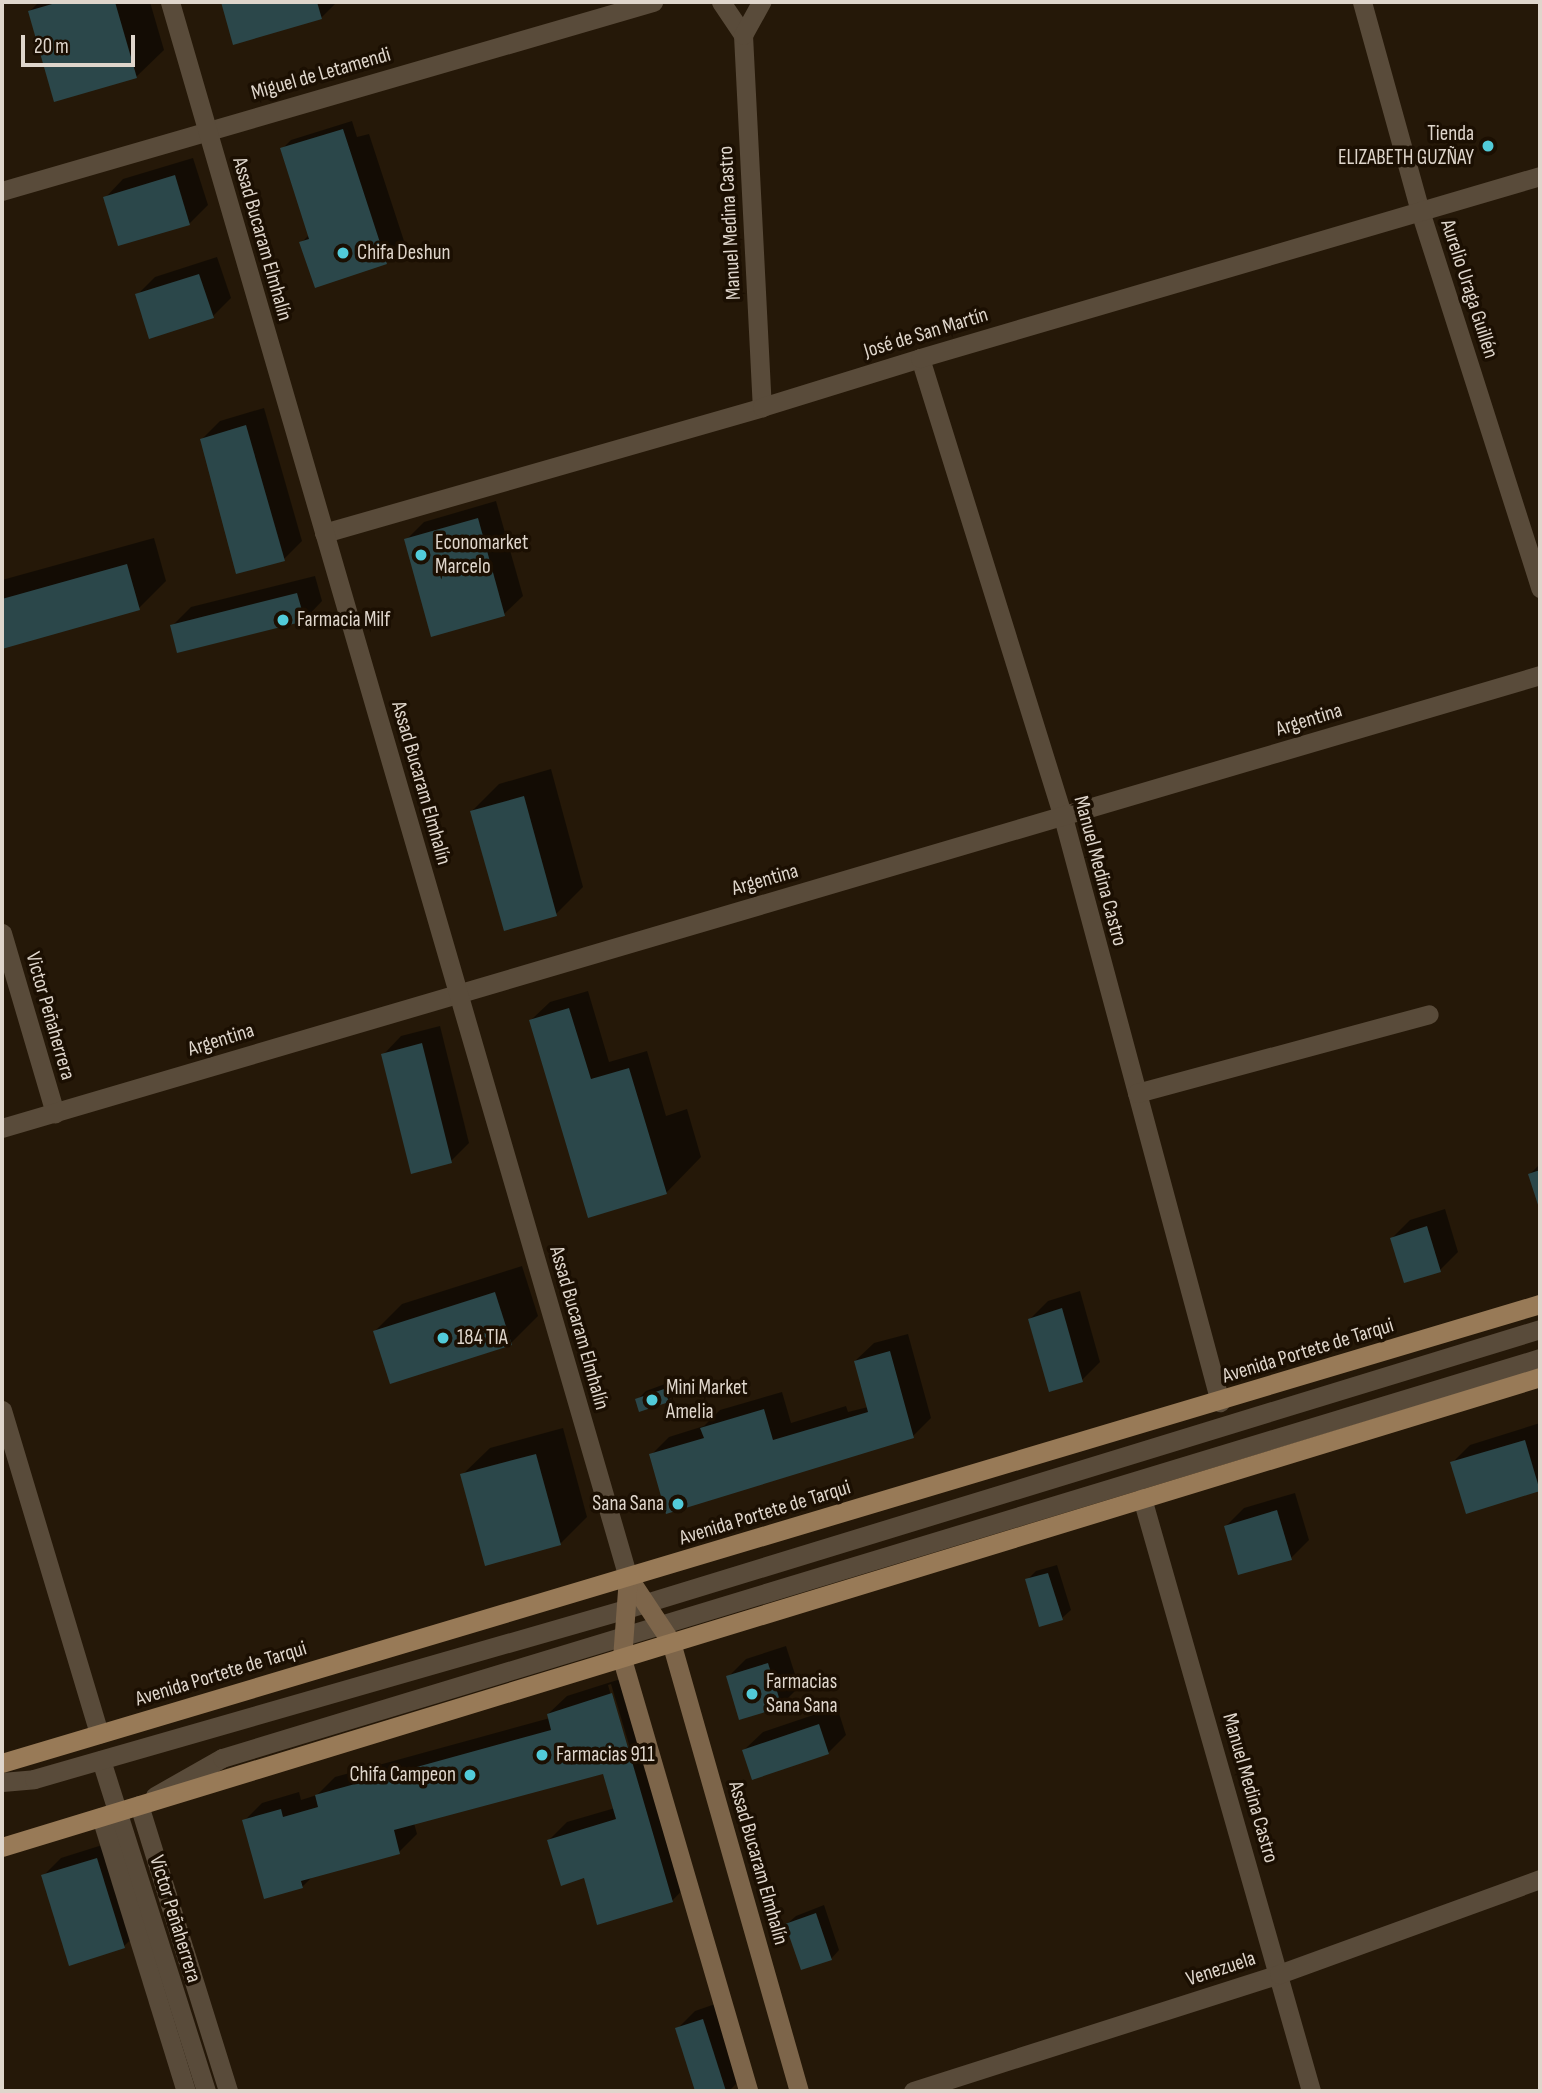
<!DOCTYPE html>
<meta charset="utf-8">
<style>
body{margin:0}
#map{position:relative;width:1542px;height:2093px;overflow:hidden;background:#251808;font-family:"Sofia Sans Condensed",sans-serif}
div>[style]{position:absolute}
[style*='--x']{left:calc(var(--x)*1px);top:calc(var(--y)*1px);width:calc(var(--w)*1px);rotate:calc(var(--a)*1deg)}
.shadow>*{inset:0;background:#0007}
.building>*{inset:0;background:#2b474a}
.service>*{height:19px;margin:-9.5px;padding:0 9.5px;transform-origin:9.5px;border-radius:9.5px;background:#594b3a}
.minor>*{height:19px;margin:-9.5px;padding:0 9.5px;transform-origin:9.5px;border-radius:9.5px;background:#594b3a}
.tertiary>*{height:19px;margin:-9.5px;padding:0 9.5px;transform-origin:9.5px;border-radius:9.5px;background:#594b3a}
.secondary>*{height:19px;margin:-9.5px;padding:0 9.5px;transform-origin:9.5px;border-radius:9.5px;background:#7d654a}
.primary>*{height:19px;margin:-9.5px;padding:0 9.5px;transform-origin:9.5px;border-radius:9.5px;background:#987a57}
.dots>*{width:19px;height:19px;translate:-50% -50%;box-sizing:border-box;border:4px solid #1b0f02;border-radius:50%}
span{translate:-50% -50%;white-space:nowrap;text-align:center;line-height:1.15;-webkit-text-stroke:7px #1b0f02;paint-order:stroke}
.street-label{font-size:21px;color:#dfd6cc}
.poi-label{font-size:21px;color:#dfd6cc}
.right{translate:-100% -50%;text-align:right}
.left{translate:0 -50%;text-align:left}
.frame{position:absolute;inset:0;border:4px solid #dfd6cc;pointer-events:none}
.scale{position:absolute;left:21px;top:35px;width:114px;height:32px;box-sizing:border-box;border:4px solid #dfd6cc;border-top:0;padding-left:9px;font-size:21px;line-height:24px;white-space:nowrap;color:#dfd6cc;-webkit-text-stroke:5px #1b0f02;paint-order:stroke}
</style>
<div id="map">
<div class="shadow">
<i style="clip-path:polygon(39px 2px,150px 2px,164px 50px,136px 77px,30px 11px)"></i>
<i style="clip-path:polygon(222px 2px,337px 2px,321px 18px,234px 43px)"></i>
<i style="clip-path:polygon(352px 121px,357px 137px,369px 134px,405px 244px,386px 262px,316px 286px,301px 243px,309px 235px,282px 149px,291px 140px)"></i>
<i style="clip-path:polygon(193px 158px,208px 205px,190px 223px,119px 244px,105px 198px,123px 179px)"></i>
<i style="clip-path:polygon(217px 257px,231px 298px,213px 316px,137px 295px,155px 277px)"></i>
<i style="clip-path:polygon(264px 408px,302px 541px,284px 559px,202px 439px,220px 421px)"></i>
<i style="clip-path:polygon(496px 501px,523px 596px,504px 614px,406px 540px,424px 522px)"></i>
<i style="clip-path:polygon(154px 538px,166px 581px,139px 608px,2px 647px,2px 580px)"></i>
<i style="clip-path:polygon(315px 576px,322px 601px,304px 620px,172px 626px,191px 607px)"></i>
<i style="clip-path:polygon(551px 769px,583px 887px,556px 914px,472px 811px,499px 784px)"></i>
<i style="clip-path:polygon(588px 991px,609px 1062px,647px 1051px,666px 1116px,687px 1109px,701px 1157px,666px 1193px,531px 1020px,550px 1002px)"></i>
<i style="clip-path:polygon(440px 1026px,469px 1143px,451px 1161px,383px 1055px,401px 1036px)"></i>
<i style="clip-path:polygon(1540px 1164px,1540px 1207px,1530px 1174px)"></i>
<i style="clip-path:polygon(1445px 1209px,1458px 1252px,1440px 1270px,1392px 1238px,1410px 1220px)"></i>
<i style="clip-path:polygon(522px 1266px,538px 1316px,511px 1343px,375px 1331px,402px 1304px)"></i>
<i style="clip-path:polygon(1080px 1291px,1100px 1362px,1082px 1380px,1030px 1319px,1048px 1301px)"></i>
<i style="clip-path:polygon(908px 1334px,931px 1418px,913px 1436px,651px 1455px,669px 1437px,704px 1426px,720px 1410px,782px 1392px,791px 1423px,846px 1406px,848px 1412px,868px 1407px,855px 1361px,874px 1343px)"></i>
<i style="clip-path:polygon(673px 1381px,677px 1391px,668px 1400px,637px 1400px,646px 1391px)"></i>
<i style="clip-path:polygon(1540px 1423px,1540px 1490px,1452px 1463px,1470px 1445px)"></i>
<i style="clip-path:polygon(563px 1428px,587px 1517px,560px 1544px,462px 1475px,490px 1448px)"></i>
<i style="clip-path:polygon(1295px 1493px,1309px 1540px,1291px 1558px,1226px 1526px,1244px 1508px)"></i>
<i style="clip-path:polygon(1057px 1565px,1071px 1610px,1062px 1618px,1027px 1580px,1036px 1571px)"></i>
<i style="clip-path:polygon(786px 1646px,799px 1687px,781px 1705px,728px 1677px,746px 1659px)"></i>
<i style="clip-path:polygon(evenodd,630px 1676px,690px 1882px,672px 1901px,585px 1876px,549px 1840px,567px 1822px,615px 1808px,610px 1770px,414px 1823px,417px 1834px,399px 1852px,313px 1876px,302px 1887px,244px 1821px,262px 1803px,299px 1792px,301px 1800px,317px 1795px,335px 1777px,550px 1718px,548px 1714px,567px 1696px,630px 1676px,611px 1684px,632px 1755px,628px 1755px,608px 1685px,611px 1684px)"></i>
<i style="clip-path:polygon(837px 1707px,846px 1735px,828px 1753px,744px 1750px,763px 1732px)"></i>
<i style="clip-path:polygon(115px 1841px,143px 1928px,124px 1946px,43px 1876px,61px 1858px)"></i>
<i style="clip-path:polygon(824px 1905px,839px 1950px,831px 1959px,787px 1924px,796px 1916px)"></i>
<i style="clip-path:polygon(721px 2002px,744px 2076px,729px 2091px,697px 2091px,677px 2029px,695px 2011px)"></i>
</div>
<div class="building">
<i style="clip-path:polygon(59px 2px,115px 2px,137px 78px,54px 102px,28px 11px)"></i>
<i style="clip-path:polygon(221px 2px,317px 2px,322px 19px,233px 45px)"></i>
<i style="clip-path:polygon(343px 129px,387px 264px,315px 288px,299px 242px,309px 239px,280px 148px)"></i>
<i style="clip-path:polygon(175px 175px,190px 225px,118px 246px,103px 197px)"></i>
<i style="clip-path:polygon(199px 274px,214px 318px,149px 339px,135px 294px)"></i>
<i style="clip-path:polygon(246px 425px,285px 561px,236px 574px,200px 439px)"></i>
<i style="clip-path:polygon(478px 518px,505px 616px,431px 637px,404px 539px)"></i>
<i style="clip-path:polygon(127px 564px,140px 610px,2px 649px,2px 599px)"></i>
<i style="clip-path:polygon(297px 593px,305px 621px,177px 653px,170px 625px)"></i>
<i style="clip-path:polygon(524px 796px,557px 916px,504px 931px,470px 811px)"></i>
<i style="clip-path:polygon(569px 1008px,591px 1079px,629px 1068px,667px 1194px,588px 1218px,529px 1020px)"></i>
<i style="clip-path:polygon(422px 1043px,452px 1163px,411px 1174px,381px 1054px)"></i>
<i style="clip-path:polygon(1540px 1170px,1540px 1211px,1528px 1174px)"></i>
<i style="clip-path:polygon(1427px 1226px,1441px 1272px,1404px 1283px,1390px 1238px)"></i>
<i style="clip-path:polygon(495px 1292px,512px 1345px,390px 1384px,373px 1331px)"></i>
<i style="clip-path:polygon(1062px 1308px,1083px 1382px,1049px 1392px,1028px 1319px)"></i>
<i style="clip-path:polygon(890px 1351px,914px 1438px,666px 1514px,649px 1454px,704px 1438px,700px 1428px,764px 1409px,773px 1440px,868px 1412px,854px 1361px)"></i>
<i style="clip-path:polygon(664px 1389px,669px 1402px,639px 1412px,635px 1399px)"></i>
<i style="clip-path:polygon(1525px 1440px,1540px 1491px,1466px 1514px,1450px 1462px)"></i>
<i style="clip-path:polygon(536px 1454px,561px 1545px,485px 1566px,460px 1474px)"></i>
<i style="clip-path:polygon(1277px 1510px,1292px 1560px,1238px 1575px,1224px 1526px)"></i>
<i style="clip-path:polygon(1048px 1573px,1063px 1620px,1039px 1627px,1025px 1579px)"></i>
<i style="clip-path:polygon(768px 1663px,782px 1707px,739px 1720px,726px 1676px)"></i>
<i style="clip-path:polygon(612px 1693px,673px 1902px,597px 1925px,584px 1878px,561px 1886px,547px 1840px,616px 1819px,603px 1774px,394px 1830px,400px 1854px,301px 1881px,303px 1888px,264px 1899px,242px 1820px,281px 1809px,283px 1817px,318px 1807px,315px 1795px,551px 1730px,547px 1714px)"></i>
<i style="clip-path:polygon(819px 1724px,829px 1754px,752px 1780px,742px 1750px)"></i>
<i style="clip-path:polygon(97px 1858px,125px 1948px,69px 1966px,41px 1875px)"></i>
<i style="clip-path:polygon(816px 1913px,832px 1960px,801px 1970px,785px 1924px)"></i>
<i style="clip-path:polygon(703px 2019px,726px 2091px,695px 2091px,675px 2028px)"></i>
</div>
<div class="service">
<i style="--x:101;--y:1760;--w:347;--a:72.4"></i>
<i style="--x:2;--y:1782;--w:32;--a:-5"></i>
<i style="--x:34;--y:1779;--w:616;--a:-16.02"></i>
<i style="--x:626;--y:1609;--w:956;--a:-17.03"></i>
<i style="--x:155;--y:1796;--w:77;--a:-29.6"></i>
<i style="--x:222;--y:1758;--w:1377;--a:-16.88"></i>
</div>
<div class="minor">
<i style="--x:721;--y:2;--w:40;--a:56"></i>
<i style="--x:743;--y:35;--w:372;--a:87.1"></i>
<i style="--x:1362;--y:2;--w:217;--a:74.5"></i>
<i style="--x:1420;--y:211;--w:396;--a:72.3"></i>
<i style="--x:743;--y:35;--w:38;--a:-61"></i>
<i style="--x:2;--y:191;--w:678;--a:-16.19"></i>
<i style="--x:920;--y:358;--w:481;--a:72.7"></i>
<i style="--x:1063;--y:817;--w:606;--a:74.98"></i>
<i style="--x:324;--y:533;--w:456;--a:-16"></i>
<i style="--x:762;--y:407;--w:165;--a:-17.2"></i>
<i style="--x:920;--y:358;--w:646;--a:-16.36"></i>
<i style="--x:2;--y:933;--w:188;--a:73.6"></i>
<i style="--x:1137;--y:1093;--w:302;--a:-15.1"></i>
<i style="--x:2;--y:1128;--w:1603;--a:-16.41"></i>
<i style="--x:2;--y:1410;--w:338;--a:73.3"></i>
<i style="--x:1142;--y:1498;--w:617;--a:74.09"></i>
<i style="--x:139;--y:1805;--w:300;--a:72.7"></i>
<i style="--x:101;--y:1817;--w:287;--a:72.8"></i>
<i style="--x:913;--y:2091;--w:384;--a:-17.7"></i>
<i style="--x:1279;--y:1974;--w:278;--a:-20"></i>
</div>
<div class="tertiary">
<i style="--x:170;--y:2;--w:1640;--a:73.79"></i>
</div>
<div class="secondary">
<i style="--x:628;--y:1577;--w:78;--a:56.5"></i>
<i style="--x:671;--y:1642;--w:467;--a:74.1"></i>
<i style="--x:628;--y:1577;--w:82;--a:94.2"></i>
<i style="--x:622;--y:1659;--w:450;--a:73.7"></i>
</div>
<div class="primary">
<i style="--x:2;--y:1763;--w:1605;--a:-16.62"></i>
<i style="--x:2;--y:1847;--w:1608;--a:-16.99"></i>
</div>
<div class="dots">
<i style="left:1488px;top:146px;background:#52cbd9"></i>
<i style="left:343px;top:253px;background:#52cbd9"></i>
<i style="left:421px;top:555px;background:#52cbd9"></i>
<i style="left:283px;top:620px;background:#52cbd9"></i>
<i style="left:443px;top:1338px;background:#52cbd9"></i>
<i style="left:652px;top:1400px;background:#52cbd9"></i>
<i style="left:678px;top:1504px;background:#52cbd9"></i>
<i style="left:752px;top:1694px;background:#52cbd9"></i>
<i style="left:542px;top:1755px;background:#52cbd9"></i>
<i style="left:470px;top:1775px;background:#52cbd9"></i>
</div>
<div class="street-label">
<span style="left:321px;top:74px;rotate:-16deg">Miguel de Letamendi</span>
<span style="left:730px;top:223px;rotate:-93deg">Manuel Medina Castro</span>
<span style="left:262px;top:239px;rotate:74deg">Assad Bucaram Elmhalín</span>
<span style="left:1469px;top:289px;rotate:72deg">Aurelio Uraga Guillén</span>
<span style="left:926px;top:333px;rotate:-17deg">José de San Martín</span>
<span style="left:1309px;top:720px;rotate:-17deg">Argentina</span>
<span style="left:421px;top:783px;rotate:74deg">Assad Bucaram Elmhalín</span>
<span style="left:1100px;top:871px;rotate:75deg">Manuel Medina Castro</span>
<span style="left:765px;top:880px;rotate:-16deg">Argentina</span>
<span style="left:50px;top:1016px;rotate:74deg">Victor Peñaherrera</span>
<span style="left:221px;top:1040px;rotate:-17deg">Argentina</span>
<span style="left:579px;top:1328px;rotate:74deg">Assad Bucaram Elmhalín</span>
<span style="left:1308px;top:1351px;rotate:-17deg">Avenida Portete de Tarqui</span>
<span style="left:765px;top:1513px;rotate:-17deg">Avenida Portete de Tarqui</span>
<span style="left:221px;top:1674px;rotate:-17deg">Avenida Portete de Tarqui</span>
<span style="left:1250px;top:1788px;rotate:74deg">Manuel Medina Castro</span>
<span style="left:758px;top:1863px;rotate:74deg">Assad Bucaram Elmhalín</span>
<span style="left:175px;top:1919px;rotate:73deg">Victor Peñaherrera</span>
<span style="left:1221px;top:1969px;rotate:-18deg">Venezuela</span>
</div>
<div class="poi-label">
<span class="right" style="left:1474px;top:146px">Tienda<br>ELIZABETH GUZÑAY</span>
<span class="left" style="left:357px;top:253px">Chifa Deshun</span>
<span class="left" style="left:435px;top:555px">Economarket<br>Marcelo</span>
<span class="left" style="left:297px;top:620px">Farmacia Milf</span>
<span class="left" style="left:457px;top:1338px">184 TIA</span>
<span class="left" style="left:666px;top:1400px">Mini Market<br>Amelia</span>
<span class="right" style="left:664px;top:1504px">Sana Sana</span>
<span class="left" style="left:766px;top:1694px">Farmacias<br>Sana Sana</span>
<span class="left" style="left:556px;top:1755px">Farmacias 911</span>
<span class="right" style="left:456px;top:1775px">Chifa Campeon</span>
</div>
<div class="frame"></div>
<div class="scale">20 m</div>
</div>
